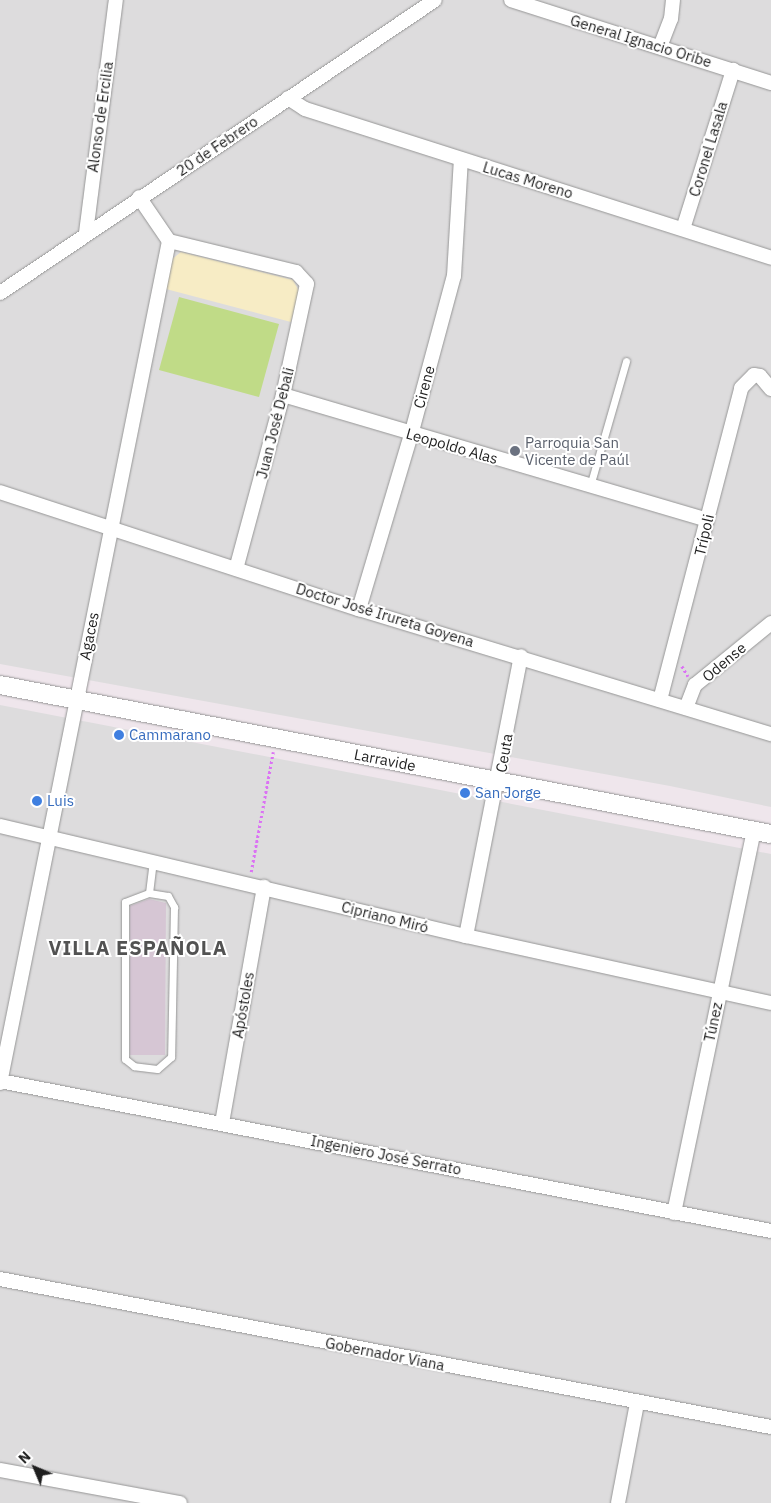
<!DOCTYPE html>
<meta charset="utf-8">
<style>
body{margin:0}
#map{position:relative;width:771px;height:1503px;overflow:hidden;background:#efe6ec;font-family:"IBM Plex Sans",sans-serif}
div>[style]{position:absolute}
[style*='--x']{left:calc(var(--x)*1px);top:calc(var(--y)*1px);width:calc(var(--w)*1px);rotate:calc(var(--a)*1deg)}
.residential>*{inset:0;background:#dddcdd}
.park>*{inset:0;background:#f7ecc5}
.pitch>*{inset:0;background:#c0db87}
.building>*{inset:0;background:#d6c6d4}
.path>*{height:2.5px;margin-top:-1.25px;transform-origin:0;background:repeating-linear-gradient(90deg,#db72f4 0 2.5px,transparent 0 5px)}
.roads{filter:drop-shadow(0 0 1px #969696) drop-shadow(0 0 1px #969696)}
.service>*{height:7px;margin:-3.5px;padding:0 3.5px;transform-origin:3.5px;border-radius:3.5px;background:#fff}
.minor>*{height:14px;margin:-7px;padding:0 7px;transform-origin:7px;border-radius:7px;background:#fff}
.tertiary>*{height:18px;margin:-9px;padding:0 9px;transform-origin:9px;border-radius:9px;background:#fff}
.dots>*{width:14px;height:14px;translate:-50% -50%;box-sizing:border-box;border:2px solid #fff;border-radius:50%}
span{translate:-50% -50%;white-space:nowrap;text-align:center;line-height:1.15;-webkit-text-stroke:4px #fff;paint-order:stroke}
.street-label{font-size:15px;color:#1f1f1f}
.worship-label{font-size:15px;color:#5b616d}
.left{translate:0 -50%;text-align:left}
.shop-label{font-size:15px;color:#366cbe}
.district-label{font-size:20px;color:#525252;font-weight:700;letter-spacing:1px}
.north{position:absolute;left:10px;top:1443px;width:50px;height:50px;-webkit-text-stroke:4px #fff;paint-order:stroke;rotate:315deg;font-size:14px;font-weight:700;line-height:20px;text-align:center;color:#1f1f1f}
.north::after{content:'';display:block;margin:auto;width:18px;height:22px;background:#1f1f1f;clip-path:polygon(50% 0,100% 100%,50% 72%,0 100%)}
</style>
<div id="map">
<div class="residential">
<i style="clip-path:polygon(0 0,771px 0,771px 807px,670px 786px,0 664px)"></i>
<i style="clip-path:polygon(0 705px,771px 854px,771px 1503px,0 1503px)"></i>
</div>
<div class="park">
<i style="clip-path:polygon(181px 252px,293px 280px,299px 291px,291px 322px,166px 289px,171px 260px)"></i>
</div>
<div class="pitch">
<i style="clip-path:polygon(179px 297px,279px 324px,259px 397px,159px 370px)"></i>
</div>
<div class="building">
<i style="clip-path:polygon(149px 899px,166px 903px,165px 1055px,130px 1055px,130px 906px)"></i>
</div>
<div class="path">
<i style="--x:682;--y:666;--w:12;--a:59"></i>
<i style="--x:251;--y:872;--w:122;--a:-79.6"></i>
</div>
<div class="roads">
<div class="service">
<i style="--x:590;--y:486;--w:130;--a:-73.9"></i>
<i style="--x:149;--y:893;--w:19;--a:9"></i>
<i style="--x:168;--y:896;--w:13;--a:61"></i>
<i style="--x:174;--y:907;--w:150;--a:91.1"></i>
<i style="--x:171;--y:1057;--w:18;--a:139"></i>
<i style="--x:157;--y:1069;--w:23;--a:-173"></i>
<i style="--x:134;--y:1066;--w:11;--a:-142"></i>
<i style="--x:125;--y:1059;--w:157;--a:-90"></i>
<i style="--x:125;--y:902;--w:26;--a:-21"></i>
<i style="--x:149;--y:893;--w:31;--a:-83"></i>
</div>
<div class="minor">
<i style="--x:511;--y:0;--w:273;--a:17.7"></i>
<i style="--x:660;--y:47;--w:30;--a:-69"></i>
<i style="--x:671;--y:19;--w:19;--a:-84"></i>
<i style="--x:288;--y:98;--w:20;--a:33"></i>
<i style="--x:305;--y:109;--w:489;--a:17.7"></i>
<i style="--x:683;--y:229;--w:167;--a:-72.5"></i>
<i style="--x:86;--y:233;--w:235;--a:-82.7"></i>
<i style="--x:169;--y:241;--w:131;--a:13.7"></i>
<i style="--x:296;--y:272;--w:16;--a:47"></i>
<i style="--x:307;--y:284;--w:114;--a:102.2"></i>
<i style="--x:283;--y:395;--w:180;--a:105.1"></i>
<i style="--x:0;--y:293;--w:524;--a:-33.96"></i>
<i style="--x:283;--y:395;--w:442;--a:16.4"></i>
<i style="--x:0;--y:492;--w:378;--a:18.1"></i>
<i style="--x:359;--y:609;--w:431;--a:16.9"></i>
<i style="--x:359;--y:609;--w:182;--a:-73.4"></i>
<i style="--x:411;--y:435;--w:165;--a:-74.9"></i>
<i style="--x:454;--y:276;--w:117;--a:-86.6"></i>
<i style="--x:660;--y:700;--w:322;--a:-75.4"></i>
<i style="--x:741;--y:388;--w:18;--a:-45"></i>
<i style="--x:754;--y:375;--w:6;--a:9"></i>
<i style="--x:760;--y:376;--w:17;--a:50"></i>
<i style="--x:686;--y:708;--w:25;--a:-69"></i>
<i style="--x:695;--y:685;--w:98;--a:-39.2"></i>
<i style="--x:0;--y:826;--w:479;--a:13.3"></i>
<i style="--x:466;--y:936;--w:312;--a:12.4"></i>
<i style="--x:466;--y:936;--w:285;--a:-78.9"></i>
<i style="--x:0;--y:1081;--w:785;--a:11.01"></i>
<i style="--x:0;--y:1083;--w:859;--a:-78.65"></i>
<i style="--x:169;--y:241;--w:53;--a:-124.3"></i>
<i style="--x:222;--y:1123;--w:240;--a:-79.9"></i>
<i style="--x:674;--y:1213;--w:390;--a:-78.2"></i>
<i style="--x:0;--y:1279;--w:785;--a:10.87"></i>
<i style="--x:0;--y:1470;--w:183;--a:10.4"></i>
<i style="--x:618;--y:1503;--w:102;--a:-79.2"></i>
</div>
<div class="tertiary">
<i style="--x:0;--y:685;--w:785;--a:10.94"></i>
</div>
</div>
<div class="dots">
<i style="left:515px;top:451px;background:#6b7280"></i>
<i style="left:119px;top:735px;background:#3f7fe0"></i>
<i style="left:465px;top:793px;background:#3f7fe0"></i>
<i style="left:37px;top:801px;background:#3f7fe0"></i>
</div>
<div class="street-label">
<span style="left:641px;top:41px;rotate:17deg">General Ignacio Oribe</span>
<span style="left:100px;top:117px;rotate:-82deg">Alonso de Ercilia</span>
<span style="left:217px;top:146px;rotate:-34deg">20 de Febrero</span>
<span style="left:708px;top:149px;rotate:-73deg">Coronel Lasala</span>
<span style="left:528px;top:180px;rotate:17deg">Lucas Moreno</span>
<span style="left:424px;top:387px;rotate:-75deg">Cirene</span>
<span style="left:275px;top:423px;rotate:-76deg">Juan José Debali</span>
<span style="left:452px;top:446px;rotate:16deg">Leopoldo Alas</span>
<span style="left:704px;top:535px;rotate:-77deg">Trípoli</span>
<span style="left:385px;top:615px;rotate:17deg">Doctor José Irureta Goyena</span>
<span style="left:89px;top:636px;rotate:-79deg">Agaces</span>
<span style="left:724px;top:662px;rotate:-40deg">Odense</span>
<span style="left:504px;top:753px;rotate:-80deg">Ceuta</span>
<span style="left:385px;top:760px;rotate:11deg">Larravide</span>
<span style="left:385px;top:917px;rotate:14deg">Cipriano Miró</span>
<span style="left:243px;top:1005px;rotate:-80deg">Apóstoles</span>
<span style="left:713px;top:1022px;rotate:-78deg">Túnez</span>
<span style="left:386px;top:1155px;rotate:11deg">Ingeniero José Serrato</span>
<span style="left:385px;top:1354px;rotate:11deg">Gobernador Viana</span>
</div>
<div class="worship-label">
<span class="left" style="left:525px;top:451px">Parroquia San<br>Vicente de Paúl</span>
</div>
<div class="shop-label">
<span class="left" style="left:129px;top:735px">Cammarano</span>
<span class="left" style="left:475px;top:793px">San Jorge</span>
<span class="left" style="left:47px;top:801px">Luis</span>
</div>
<div class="district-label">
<span style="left:138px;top:947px">VILLA ESPAÑOLA</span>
</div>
<div class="north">N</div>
</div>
